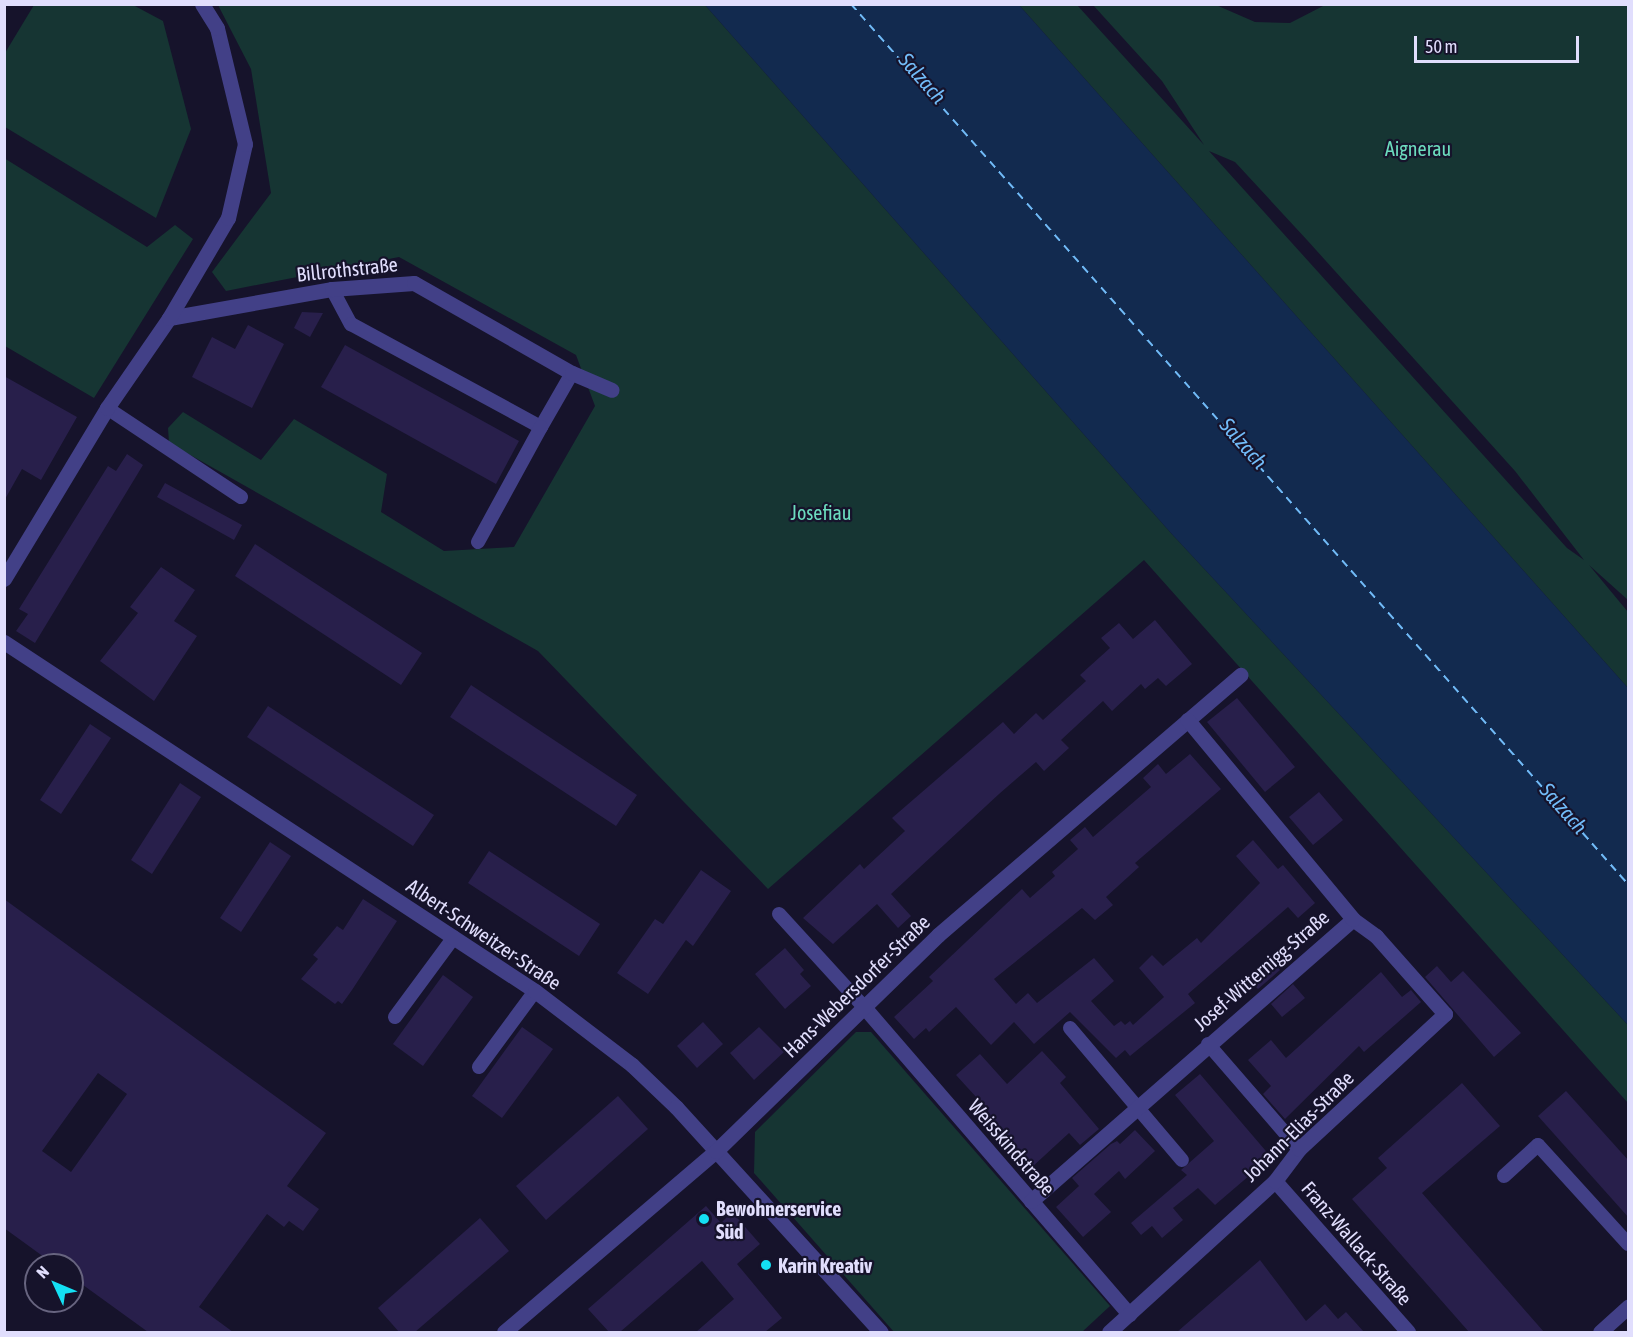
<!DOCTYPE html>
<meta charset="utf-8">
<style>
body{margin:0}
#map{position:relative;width:1633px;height:1337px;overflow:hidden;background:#16132b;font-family:"Asap Condensed",sans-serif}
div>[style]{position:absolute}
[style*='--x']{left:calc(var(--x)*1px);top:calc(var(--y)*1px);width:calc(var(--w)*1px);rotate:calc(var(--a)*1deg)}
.green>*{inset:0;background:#163533}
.water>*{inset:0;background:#122a4f}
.ferry>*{height:1.5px;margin-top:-0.75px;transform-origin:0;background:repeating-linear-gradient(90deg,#71bbf8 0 8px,transparent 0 14px)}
.building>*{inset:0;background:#281f4b}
.lane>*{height:14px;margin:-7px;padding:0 7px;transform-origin:7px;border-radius:7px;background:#424087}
.street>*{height:15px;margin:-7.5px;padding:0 7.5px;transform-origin:7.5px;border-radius:7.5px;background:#424087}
.dots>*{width:16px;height:16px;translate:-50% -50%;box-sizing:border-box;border:3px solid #16132b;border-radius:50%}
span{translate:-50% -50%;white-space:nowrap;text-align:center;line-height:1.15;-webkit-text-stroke:4.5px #16132b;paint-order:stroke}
.park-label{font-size:20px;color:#6cdcbe}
.street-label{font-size:20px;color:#e1defd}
.poi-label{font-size:20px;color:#e1defd;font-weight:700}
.left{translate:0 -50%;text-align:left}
.water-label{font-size:21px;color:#71bbf8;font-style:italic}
.frame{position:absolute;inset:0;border:6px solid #e1defd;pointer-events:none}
.north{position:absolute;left:24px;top:1253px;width:60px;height:60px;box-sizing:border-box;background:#16132b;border:2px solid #67647f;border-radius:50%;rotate:314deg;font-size:16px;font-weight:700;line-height:24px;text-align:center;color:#e1defd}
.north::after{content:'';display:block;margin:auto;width:21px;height:27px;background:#14e0f4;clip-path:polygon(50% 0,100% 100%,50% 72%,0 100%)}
.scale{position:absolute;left:1414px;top:36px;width:165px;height:27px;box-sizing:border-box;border:3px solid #e1defd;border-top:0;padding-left:8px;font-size:18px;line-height:21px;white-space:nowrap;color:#e1defd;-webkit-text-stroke:4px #16132b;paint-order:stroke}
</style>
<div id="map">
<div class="green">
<i style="clip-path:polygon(34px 5px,133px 5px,163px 21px,191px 129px,156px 218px,5px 127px,5px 53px)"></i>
<i style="clip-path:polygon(218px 5px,705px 5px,1170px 532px,1628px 1025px,1628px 1103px,1144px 560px,768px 889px,538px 651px,169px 443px,168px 428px,183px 412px,261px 460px,294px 419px,387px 474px,381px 512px,444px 551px,514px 547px,595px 406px,576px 355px,399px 257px,226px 291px,212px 272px,271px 193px,251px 69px)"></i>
<i style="clip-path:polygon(evenodd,1019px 5px,1077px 5px,1204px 145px,1162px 81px,1093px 5px,1216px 5px,1255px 22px,1290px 23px,1325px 5px,1628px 5px,1628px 600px,1589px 565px,1628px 612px,1628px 688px,1019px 5px,1209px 151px,1235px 162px,1307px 240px,1515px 471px,1584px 560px,1567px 548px,1209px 151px)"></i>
<i style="clip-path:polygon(4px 158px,147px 247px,175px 225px,193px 239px,94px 398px,5px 346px)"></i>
<i style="clip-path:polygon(856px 1032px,871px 1032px,1110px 1306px,1082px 1332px,894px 1332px,754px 1173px,755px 1132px)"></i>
</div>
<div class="water">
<i style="clip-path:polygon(705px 5px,1019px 5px,1628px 688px,1628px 1025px,1170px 532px)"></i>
</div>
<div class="ferry">
<i style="--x:851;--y:4;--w:1174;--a:48.56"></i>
</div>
<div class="building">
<i style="clip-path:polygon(302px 312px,323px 313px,310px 337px,294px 328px)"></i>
<i style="clip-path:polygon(248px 325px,284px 344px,252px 408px,192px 377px,212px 337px,235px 349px)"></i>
<i style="clip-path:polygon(345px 345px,519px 441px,496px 484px,321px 387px)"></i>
<i style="clip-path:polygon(4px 376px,77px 417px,41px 480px,22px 469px,4px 501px)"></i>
<i style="clip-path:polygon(127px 454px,143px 465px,35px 643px,16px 631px,28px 614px,19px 609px,108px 466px,116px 471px)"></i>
<i style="clip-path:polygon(165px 483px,242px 525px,234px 540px,157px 497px)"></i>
<i style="clip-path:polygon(255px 544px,422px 653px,401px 685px,235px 576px)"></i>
<i style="clip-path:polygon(161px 567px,195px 590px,174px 621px,197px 636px,154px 701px,100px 661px,138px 613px,130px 607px)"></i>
<i style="clip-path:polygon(1155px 620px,1192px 664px,1166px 686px,1158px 678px,1145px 689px,1141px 684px,1112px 711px,1103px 701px,1061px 740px,1069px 748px,1044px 771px,1036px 762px,999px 794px,891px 894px,911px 916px,898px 928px,877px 904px,833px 944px,803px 918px,860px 864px,864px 869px,905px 831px,892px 818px,1003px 722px,1014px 734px,1036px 713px,1043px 720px,1086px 681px,1080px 675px,1110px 648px,1101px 638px,1119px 623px,1133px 639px)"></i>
<i style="clip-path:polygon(471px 685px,637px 795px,616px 826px,450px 717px)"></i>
<i style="clip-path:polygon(1237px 698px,1295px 767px,1265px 792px,1207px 722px)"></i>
<i style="clip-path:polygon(268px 706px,434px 815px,413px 846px,247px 737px)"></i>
<i style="clip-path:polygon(90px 724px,111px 738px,61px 814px,40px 800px)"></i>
<i style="clip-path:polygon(1190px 754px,1221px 789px,1135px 863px,1139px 867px,1106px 897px,1113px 905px,1095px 920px,1082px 908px,994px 979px,1016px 1004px,1028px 993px,1037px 1003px,1094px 958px,1114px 981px,1091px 1001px,1114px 1026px,1121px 1021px,1125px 1025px,1130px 1021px,1133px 1025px,1164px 997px,1139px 968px,1152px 955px,1163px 966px,1197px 938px,1201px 943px,1260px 883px,1236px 856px,1253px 840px,1278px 869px,1283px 865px,1315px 903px,1298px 918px,1288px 907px,1188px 994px,1195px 1003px,1130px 1056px,1125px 1050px,1116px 1058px,1070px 1012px,1034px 1044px,1014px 1022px,991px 1045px,956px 1007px,929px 1032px,926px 1028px,914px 1039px,894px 1017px,933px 981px,929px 977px,1022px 889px,1030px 898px,1055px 876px,1052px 872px,1078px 849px,1070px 840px,1085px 827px,1093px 837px,1151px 787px,1143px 778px,1158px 764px,1166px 774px)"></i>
<i style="clip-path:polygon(180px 783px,201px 797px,152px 874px,131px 860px)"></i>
<i style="clip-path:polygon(1319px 792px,1343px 820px,1313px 845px,1289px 817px)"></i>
<i style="clip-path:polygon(270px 842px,291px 856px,241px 932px,220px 918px)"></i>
<i style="clip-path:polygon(489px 851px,600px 924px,579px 956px,468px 883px)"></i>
<i style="clip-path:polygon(701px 870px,731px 891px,693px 946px,686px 940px,648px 994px,617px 973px,655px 919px,663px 924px)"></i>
<i style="clip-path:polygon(evenodd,4px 899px,326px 1133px,287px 1186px,319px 1209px,303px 1231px,289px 1221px,284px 1227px,267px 1214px,199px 1307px,233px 1332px,148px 1332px,72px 1277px,72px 1265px,55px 1265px,4px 1228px,4px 899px,98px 1073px,127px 1094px,71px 1172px,42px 1151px,98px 1073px)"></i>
<i style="clip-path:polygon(363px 899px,397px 921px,352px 990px,342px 1004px,338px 1001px,335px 1004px,301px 979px,318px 959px,313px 955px,337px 926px,343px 930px)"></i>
<i style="clip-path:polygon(785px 948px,804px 970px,800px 974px,811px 986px,785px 1009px,755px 974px)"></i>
<i style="clip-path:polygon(1275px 964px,1280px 970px,1258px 989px,1254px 985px)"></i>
<i style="clip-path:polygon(1437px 966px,1451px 982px,1463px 971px,1521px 1033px,1494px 1057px,1425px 977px)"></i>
<i style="clip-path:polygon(1381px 972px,1402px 997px,1411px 990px,1421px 1002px,1364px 1052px,1359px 1046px,1285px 1119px,1263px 1094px,1271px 1086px,1248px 1060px,1271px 1040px,1286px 1058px)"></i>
<i style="clip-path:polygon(443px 975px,473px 997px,423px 1066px,393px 1044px)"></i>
<i style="clip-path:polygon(1293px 984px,1305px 998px,1282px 1017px,1271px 1004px)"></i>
<i style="clip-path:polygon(703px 1022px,723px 1044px,697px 1068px,677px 1046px)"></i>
<i style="clip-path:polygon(522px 1027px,553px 1049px,502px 1118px,472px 1096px)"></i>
<i style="clip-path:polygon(759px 1027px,784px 1052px,754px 1080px,730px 1053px)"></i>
<i style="clip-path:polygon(1042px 1051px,1066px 1077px,1060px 1083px,1099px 1129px,1080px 1145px,1069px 1133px,1031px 1168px,1019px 1155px,1015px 1159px,979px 1119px,985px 1114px,973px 1102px,977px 1098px,956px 1075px,980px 1054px,1007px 1084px)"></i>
<i style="clip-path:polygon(1200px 1074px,1271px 1157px,1215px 1205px,1198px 1188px,1173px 1208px,1183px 1220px,1162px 1238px,1152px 1226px,1141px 1235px,1131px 1223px,1187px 1175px,1181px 1170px,1214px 1141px,1175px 1095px)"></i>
<i style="clip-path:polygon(1462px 1083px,1500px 1126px,1422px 1193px,1544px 1332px,1469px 1332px,1352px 1199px,1387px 1168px,1378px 1158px)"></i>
<i style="clip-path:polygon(1566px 1091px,1629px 1161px,1629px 1218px,1538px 1116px)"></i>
<i style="clip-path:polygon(618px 1096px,648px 1129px,546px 1220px,516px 1186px)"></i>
<i style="clip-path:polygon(1135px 1130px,1155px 1151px,1125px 1179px,1119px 1171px,1094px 1194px,1111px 1212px,1083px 1237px,1056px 1207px,1079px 1186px,1072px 1178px,1111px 1144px,1117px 1141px,1120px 1144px)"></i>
<i style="clip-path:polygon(706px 1206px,721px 1223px,732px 1212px,760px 1244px,737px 1264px,782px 1318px,765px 1332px,696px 1332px,734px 1299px,702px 1261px,620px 1332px,609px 1332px,588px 1309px)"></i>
<i style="clip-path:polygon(480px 1218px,509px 1251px,415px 1332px,399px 1332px,378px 1308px)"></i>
<i style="clip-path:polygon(1260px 1260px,1306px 1321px,1325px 1304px,1338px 1319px,1346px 1312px,1364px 1332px,1177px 1332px)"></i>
</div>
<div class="lane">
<i style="--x:332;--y:289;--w:40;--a:62"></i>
<i style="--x:351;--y:324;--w:216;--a:28.5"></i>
<i style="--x:541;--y:427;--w:62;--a:-60.1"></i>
<i style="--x:107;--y:408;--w:161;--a:33.6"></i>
<i style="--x:478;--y:542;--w:131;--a:-61.3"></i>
<i style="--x:779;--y:914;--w:126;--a:47.6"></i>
<i style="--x:395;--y:1017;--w:99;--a:-53.6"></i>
<i style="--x:1070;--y:1028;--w:173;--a:49.7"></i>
<i style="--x:1208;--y:1044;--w:139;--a:49.1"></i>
<i style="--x:479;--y:1067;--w:94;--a:-53.6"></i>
<i style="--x:1504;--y:1176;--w:46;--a:-42.4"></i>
<i style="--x:1538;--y:1145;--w:134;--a:47.7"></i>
</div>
<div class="street">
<i style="--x:169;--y:318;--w:166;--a:-10.1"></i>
<i style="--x:332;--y:289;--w:82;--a:-4.2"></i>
<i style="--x:414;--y:283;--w:182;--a:29.7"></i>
<i style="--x:572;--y:373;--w:43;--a:23"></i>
<i style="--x:4;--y:579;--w:200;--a:-58.9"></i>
<i style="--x:107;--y:408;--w:109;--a:-55.4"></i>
<i style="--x:169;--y:318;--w:116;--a:-59.5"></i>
<i style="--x:228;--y:218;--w:76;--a:-77.1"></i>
<i style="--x:245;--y:144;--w:119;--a:-103.6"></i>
<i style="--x:217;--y:28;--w:28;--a:-122"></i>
<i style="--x:4;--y:642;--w:635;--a:33.31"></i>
<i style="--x:535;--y:991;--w:122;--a:37.3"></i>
<i style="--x:632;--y:1065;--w:61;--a:43.7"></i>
<i style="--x:676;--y:1107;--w:304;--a:47.7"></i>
<i style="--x:864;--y:1007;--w:406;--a:49.2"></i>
<i style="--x:1275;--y:1181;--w:201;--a:48.6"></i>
<i style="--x:1031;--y:1201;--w:428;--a:-41.2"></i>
<i style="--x:504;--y:1332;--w:279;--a:-40.5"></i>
<i style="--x:716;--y:1151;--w:310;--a:-44.2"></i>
<i style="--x:938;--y:935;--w:399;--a:-40.7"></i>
<i style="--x:1109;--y:1332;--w:224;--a:-42.3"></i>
<i style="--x:1275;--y:1181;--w:40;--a:-53"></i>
<i style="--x:1299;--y:1149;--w:199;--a:-42.8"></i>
<i style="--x:1445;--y:1014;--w:104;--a:-131.5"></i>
<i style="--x:1376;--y:936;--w:29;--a:-144"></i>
<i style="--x:1353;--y:919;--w:259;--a:-129.7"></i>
<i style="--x:1600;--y:1332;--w:38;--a:-42"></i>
</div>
<div class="dots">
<i style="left:704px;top:1219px;background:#14e0f4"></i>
<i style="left:766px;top:1265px;background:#14e0f4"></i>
</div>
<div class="park-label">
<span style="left:1418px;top:148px">Aignerau</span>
<span style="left:821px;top:512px">Josefiau</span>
</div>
<div class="street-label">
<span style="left:347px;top:269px;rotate:-6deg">Billrothstraße</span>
<span style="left:484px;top:934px;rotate:34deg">Albert-Schweitzer-Straße</span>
<span style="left:1261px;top:970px;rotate:-41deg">Josef-Witternigg-Straße</span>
<span style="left:856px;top:986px;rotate:-44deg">Hans-Webersdorfer-Straße</span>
<span style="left:1298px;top:1126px;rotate:-45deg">Johann-Elias-Straße</span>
<span style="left:1012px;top:1147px;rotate:49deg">Weisskindstraße</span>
<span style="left:1357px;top:1243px;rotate:49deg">Franz-Wallack-Straße</span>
</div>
<div class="poi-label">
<span class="left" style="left:716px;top:1220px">Bewohnerservice<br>Süd</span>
<span class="left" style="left:778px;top:1265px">Karin Kreativ</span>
</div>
<div class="water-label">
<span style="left:923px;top:78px;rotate:49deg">Salzach</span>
<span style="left:1244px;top:443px;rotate:49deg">Salzach</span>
<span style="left:1564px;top:808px;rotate:49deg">Salzach</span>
</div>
<div class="frame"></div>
<div class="north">N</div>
<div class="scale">50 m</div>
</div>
